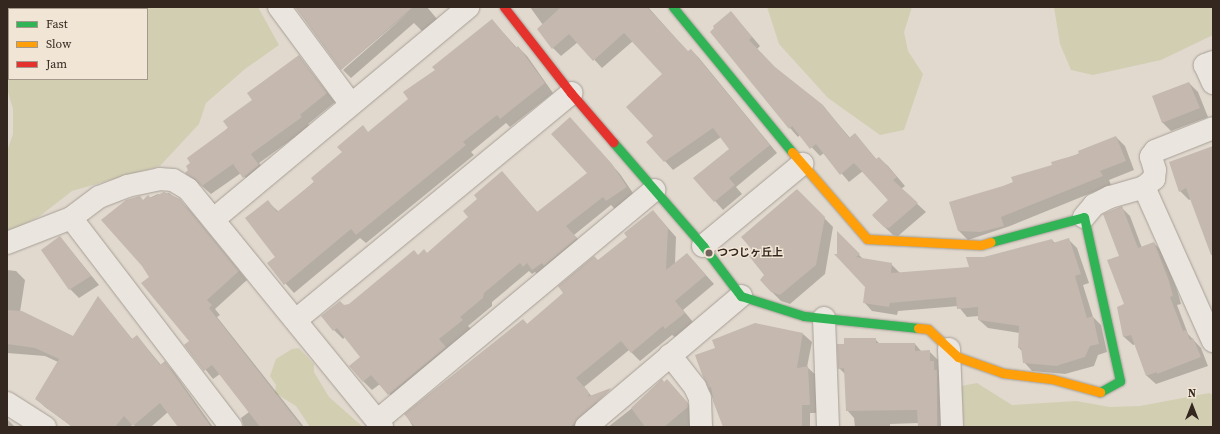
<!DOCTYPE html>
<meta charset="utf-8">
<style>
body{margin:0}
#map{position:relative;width:1220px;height:434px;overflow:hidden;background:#e1d9ce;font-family:"Source Serif 4","Noto Sans JP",serif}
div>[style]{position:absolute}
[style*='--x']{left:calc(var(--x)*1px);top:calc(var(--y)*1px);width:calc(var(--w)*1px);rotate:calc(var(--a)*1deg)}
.green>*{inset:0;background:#d2ceb2}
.shadow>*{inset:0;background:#0003}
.building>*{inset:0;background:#c4b8af}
.roads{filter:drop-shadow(0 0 1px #a69f97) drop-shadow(0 0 1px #a69f97)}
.street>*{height:22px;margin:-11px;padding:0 11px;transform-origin:11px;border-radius:11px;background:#eae5de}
.fast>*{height:9px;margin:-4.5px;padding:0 4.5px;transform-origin:4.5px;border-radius:4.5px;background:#30b455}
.slow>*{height:9px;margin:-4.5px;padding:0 4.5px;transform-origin:4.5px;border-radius:4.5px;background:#ff9f0a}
.jam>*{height:9px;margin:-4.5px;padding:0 4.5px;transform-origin:4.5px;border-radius:4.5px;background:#e5322d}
.dots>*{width:11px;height:11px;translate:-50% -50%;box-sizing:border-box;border:2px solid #f1e5d5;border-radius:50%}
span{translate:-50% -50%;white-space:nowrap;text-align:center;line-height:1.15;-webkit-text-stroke:3px #f1e5d5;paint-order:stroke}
.poi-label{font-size:11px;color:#342720;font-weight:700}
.left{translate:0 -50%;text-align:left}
.frame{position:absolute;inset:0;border:8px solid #342720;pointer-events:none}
.legend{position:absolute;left:8px;top:8px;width:140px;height:72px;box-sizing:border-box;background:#f1e5d5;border:1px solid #a5998d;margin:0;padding:5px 7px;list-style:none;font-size:12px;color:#342720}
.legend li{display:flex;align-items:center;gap:8px;height:20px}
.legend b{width:20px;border:1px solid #a5998d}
.north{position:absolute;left:1172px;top:386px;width:40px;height:40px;-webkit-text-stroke:3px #f1e5d5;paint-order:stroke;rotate:0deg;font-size:11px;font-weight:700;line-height:16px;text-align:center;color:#342720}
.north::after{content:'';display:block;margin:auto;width:14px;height:18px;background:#342720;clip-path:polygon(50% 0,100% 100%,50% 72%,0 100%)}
</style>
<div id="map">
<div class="green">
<i style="clip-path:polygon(evenodd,7px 7px,258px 7px,279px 45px,245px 69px,206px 103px,199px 124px,160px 166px,72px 191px,40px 216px,7px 233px,7px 151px,13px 134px,13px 109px,7px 89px,7px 7px,9px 9px,147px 9px,147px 79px,9px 79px,9px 9px)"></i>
<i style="clip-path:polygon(767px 7px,912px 7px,904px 32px,908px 51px,923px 74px,904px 130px,880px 135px,828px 98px,779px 44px)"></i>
<i style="clip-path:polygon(1054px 7px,1213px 7px,1213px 35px,1161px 60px,1093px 75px,1071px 70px,1060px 44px)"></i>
<i style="clip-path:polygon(299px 348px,314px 364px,314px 372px,329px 397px,363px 427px,310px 427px,296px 406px,275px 393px,276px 385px,270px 376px,276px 359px,292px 349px)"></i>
<i style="clip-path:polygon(977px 383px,1012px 405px,1076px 401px,1110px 407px,1140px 406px,1209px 393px,1213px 395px,1213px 427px,964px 427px,961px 386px)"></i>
</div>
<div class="shadow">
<i style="clip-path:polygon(296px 7px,427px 7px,437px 19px,423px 32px,414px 23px,351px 78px,343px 70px,409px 12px,342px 69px)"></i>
<i style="clip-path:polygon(530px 7px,648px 7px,688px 52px,691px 50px,699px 58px,777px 153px,736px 187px,742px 194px,723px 210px,695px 178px,730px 149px,721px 137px,673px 170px,665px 161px,654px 137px,664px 74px,633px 41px,602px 68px,578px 42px,561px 56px,553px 48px,543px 25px)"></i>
<i style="clip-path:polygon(731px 12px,760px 46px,757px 49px,776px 69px,823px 106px,850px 138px,855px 134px,877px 160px,879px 158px,888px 166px,905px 186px,901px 189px,926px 212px,898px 236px,893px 235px,873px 216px,889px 201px,863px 171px,849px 182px,824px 153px,820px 156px,800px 135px,798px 137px,790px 128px,711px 32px)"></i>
<i style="clip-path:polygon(492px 20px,517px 48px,518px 47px,527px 56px,553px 93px,510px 127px,506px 123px,471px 152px,474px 155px,366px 243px,360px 238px,294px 293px,268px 264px,276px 257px,268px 202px,279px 212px,410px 99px,436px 70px)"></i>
<i style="clip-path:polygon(299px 56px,335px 102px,308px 124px,310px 126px,259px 163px,267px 174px,253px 186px,241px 173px,211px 194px,187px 173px,253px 100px)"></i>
<i style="clip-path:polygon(1189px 83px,1198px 92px,1208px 117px,1171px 131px,1162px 122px)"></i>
<i style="clip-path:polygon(578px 127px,620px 174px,635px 196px,615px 209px,611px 205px,574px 235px,585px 247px,542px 278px,535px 272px,532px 274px,529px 271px,492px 302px,492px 306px,468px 326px,471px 329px,398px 403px,380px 384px,372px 390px,363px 381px,361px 357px,345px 337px,343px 339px,334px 330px,344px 306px,349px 305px,418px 256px,427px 254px,470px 218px,478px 200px,502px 172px,538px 213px,589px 173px)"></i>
<i style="clip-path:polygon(1116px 137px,1125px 146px,1134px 170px,1109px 180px,1111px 185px,1010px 226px,968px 240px,959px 231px,1003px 187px)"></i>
<i style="clip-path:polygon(1213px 147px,1213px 240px,1191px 199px,1189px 200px,1180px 191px)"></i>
<i style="clip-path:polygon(797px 190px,833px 227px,825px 274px,790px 304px,781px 301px,772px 292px,755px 252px)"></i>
<i style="clip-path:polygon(169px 193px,188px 208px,247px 280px,215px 309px,220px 315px,217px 317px,304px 427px,244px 427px,241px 418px,249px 412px,220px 374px,213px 379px,186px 345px,191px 341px,150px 277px,143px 201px,158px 194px,160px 196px)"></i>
<i style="clip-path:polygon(1122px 208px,1130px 216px,1142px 248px,1154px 243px,1162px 252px,1177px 290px,1181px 304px,1177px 305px,1188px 334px,1201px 348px,1208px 366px,1156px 384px,1147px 376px,1136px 344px,1133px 345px,1124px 337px,1126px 305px,1120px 256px)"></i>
<i style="clip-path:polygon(653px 211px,676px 237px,675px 264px,695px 263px,714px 284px,683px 310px,693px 322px,675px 337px,672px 335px,640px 361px,629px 350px,584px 387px,598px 404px,587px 427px,413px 427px,406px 415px,523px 320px,528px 325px,629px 237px)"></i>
<i style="clip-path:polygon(838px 233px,864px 260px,891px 264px,900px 273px,970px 268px,984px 258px,1052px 240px,1055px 243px,1068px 239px,1077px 248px,1089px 283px,1083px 285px,1093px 317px,1101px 325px,1107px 352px,1098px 355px,1094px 366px,1065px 374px,1032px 371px,1024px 362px,1022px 351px,1019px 348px,1020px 333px,988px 328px,979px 320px,979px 316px,967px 317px,958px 306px,898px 311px,897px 315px,872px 311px,864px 302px,866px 286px,838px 256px)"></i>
<i style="clip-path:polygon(60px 237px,99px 285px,79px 298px,70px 289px)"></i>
<i style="clip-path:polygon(7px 270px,16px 271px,25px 280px,20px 312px,74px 337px,98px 297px,133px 340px,137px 336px,161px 365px,165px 362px,173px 371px,213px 427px,179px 427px,168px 412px,151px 427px,136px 427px,133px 424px,130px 427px,73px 427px,45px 407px,36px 398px,58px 362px,45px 356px,7px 353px)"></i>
<i style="clip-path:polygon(803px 334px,812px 342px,807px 367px,817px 376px,818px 413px,810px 413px,810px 427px,724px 427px,696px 356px)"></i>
<i style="clip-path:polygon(875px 339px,880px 344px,915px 344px,922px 352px,929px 351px,938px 360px,938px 366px,942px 370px,946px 427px,919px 427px,919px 423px,890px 424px,890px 427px,855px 427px,854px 418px,847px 410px,845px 374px,839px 368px,845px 345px)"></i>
<i style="clip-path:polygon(675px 389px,696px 413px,697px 427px,608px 427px,650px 394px)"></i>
<i style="clip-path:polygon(7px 419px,15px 427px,7px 427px)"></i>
</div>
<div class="building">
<i style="clip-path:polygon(295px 7px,413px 7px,341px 70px)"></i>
<i style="clip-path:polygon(561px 7px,647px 7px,688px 51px,691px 49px,770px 145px,729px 178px,735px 185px,714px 202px,693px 178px,729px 149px,713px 128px,664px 162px,646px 142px,653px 136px,626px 107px,662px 74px,624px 33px,593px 61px,569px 34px,552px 49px,537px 29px)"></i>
<i style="clip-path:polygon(731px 11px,752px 37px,749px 40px,775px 67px,823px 105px,849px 138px,855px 133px,876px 159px,879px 157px,897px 177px,893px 180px,918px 203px,889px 228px,884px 227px,872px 215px,888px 200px,854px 163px,840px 175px,816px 144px,810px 149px,792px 126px,789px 129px,710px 32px,714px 28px,713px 26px)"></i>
<i style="clip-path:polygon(492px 19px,516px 48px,518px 46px,545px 83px,500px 119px,497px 115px,463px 142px,466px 145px,356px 235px,351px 229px,284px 285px,267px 263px,275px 257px,245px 218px,268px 200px,277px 212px,314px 182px,311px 178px,342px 152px,337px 147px,363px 125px,368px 132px,408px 99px,403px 92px,435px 70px,432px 67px)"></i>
<i style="clip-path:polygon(299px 55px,327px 93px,300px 115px,302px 117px,251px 154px,259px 165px,243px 178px,233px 164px,202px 186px,185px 173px,188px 170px,186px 166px,190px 163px,187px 158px,228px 128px,223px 121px,252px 100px,247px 93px)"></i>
<i style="clip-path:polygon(1189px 82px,1200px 108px,1162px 123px,1152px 96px)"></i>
<i style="clip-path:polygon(570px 117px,612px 164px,627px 187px,606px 201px,603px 197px,566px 226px,577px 238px,544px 266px,542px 263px,532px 270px,527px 263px,523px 267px,520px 263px,484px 293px,483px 298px,460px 317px,463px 320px,439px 339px,446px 347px,388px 395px,371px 375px,363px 382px,349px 366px,360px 357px,337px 328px,333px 331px,321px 316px,340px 301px,344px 305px,349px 304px,414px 250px,418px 255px,424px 249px,427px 253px,468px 217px,463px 211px,477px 199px,474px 195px,502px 171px,537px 212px,587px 173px,551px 134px)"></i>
<i style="clip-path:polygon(1116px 136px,1126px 161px,1100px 171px,1103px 176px,1001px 217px,1004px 226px,980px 232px,958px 231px,949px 202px,1003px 186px,1013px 182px,1011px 177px,1052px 165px,1051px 162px,1079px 154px,1078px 151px)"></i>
<i style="clip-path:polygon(1213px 146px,1213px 255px,1211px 255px,1186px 188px,1179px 192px,1169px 162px)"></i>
<i style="clip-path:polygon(797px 189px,825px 217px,816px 265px,780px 295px,771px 292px,760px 280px,764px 275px,749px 256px,754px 252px,741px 237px)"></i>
<i style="clip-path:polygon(164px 192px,180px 199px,239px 271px,207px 300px,212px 305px,209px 308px,302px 427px,260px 427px,212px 365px,204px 371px,184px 345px,189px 341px,141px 283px,149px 277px,142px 266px,101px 220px,126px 200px,140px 196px,143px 200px,148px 195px,151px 198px)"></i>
<i style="clip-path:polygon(1122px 206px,1138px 248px,1154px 242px,1169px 281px,1173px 296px,1170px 297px,1183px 331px,1186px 330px,1190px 340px,1193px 338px,1201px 357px,1157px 374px,1157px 372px,1146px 376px,1131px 335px,1123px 337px,1117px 307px,1124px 304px,1107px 260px,1119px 256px,1103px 214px)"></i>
<i style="clip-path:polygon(653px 210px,668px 228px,666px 270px,687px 253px,706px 275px,675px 301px,685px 313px,665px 329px,663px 326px,631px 353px,621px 341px,576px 378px,588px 391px,589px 395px,587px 397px,611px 388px,609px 391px,570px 427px,415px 427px,404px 414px,523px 319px,527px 324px,563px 293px,558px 286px,594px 256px,598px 260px,627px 237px,624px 233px)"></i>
<i style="clip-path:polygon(837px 231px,860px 254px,856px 257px,892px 263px,891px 273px,969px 267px,966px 257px,984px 257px,1052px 239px,1053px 243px,1069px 238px,1081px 274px,1075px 276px,1087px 318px,1093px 316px,1099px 344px,1090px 346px,1085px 357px,1056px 366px,1023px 363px,1021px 348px,1018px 348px,1019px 326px,978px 320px,978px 307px,957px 309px,956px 297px,890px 303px,889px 307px,863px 303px,865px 287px,834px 254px,837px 254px)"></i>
<i style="clip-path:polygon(60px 236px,91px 276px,69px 290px,41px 250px)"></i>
<i style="clip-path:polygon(98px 296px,132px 339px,137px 335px,160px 365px,165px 361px,211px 427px,178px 427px,160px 403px,133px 426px,124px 416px,115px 427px,72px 427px,35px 399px,59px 359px,35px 348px,7px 344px,7px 310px,22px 311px,73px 336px)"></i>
<i style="clip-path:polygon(755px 323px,803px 333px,797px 368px,808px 366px,810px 405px,802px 405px,802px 427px,723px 427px,713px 401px,711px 387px,709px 388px,703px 377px,695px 355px,715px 348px,712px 340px)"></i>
<i style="clip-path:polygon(844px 338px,876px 338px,876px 343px,915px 343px,915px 351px,930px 350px,930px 361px,934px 361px,934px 370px,937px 370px,937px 427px,918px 427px,917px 410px,846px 411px,844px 368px,838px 369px,837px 344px,844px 344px)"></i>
<i style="clip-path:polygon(662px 379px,664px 382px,667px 379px,688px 403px,688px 407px,664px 427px,645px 427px,631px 408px)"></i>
</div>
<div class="roads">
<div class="street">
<i style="--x:279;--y:7;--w:119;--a:53.5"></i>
<i style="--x:1213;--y:62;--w:9;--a:159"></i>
<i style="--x:1205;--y:65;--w:20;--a:66"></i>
<i style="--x:1144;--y:187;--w:169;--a:65.9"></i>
<i style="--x:1084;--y:217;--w:16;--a:-50"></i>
<i style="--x:1094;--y:205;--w:18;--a:-27"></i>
<i style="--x:1110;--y:197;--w:35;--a:-16"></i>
<i style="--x:1144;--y:187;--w:13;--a:-39"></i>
<i style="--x:1154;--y:179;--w:9;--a:-84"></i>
<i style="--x:1155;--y:170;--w:14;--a:-107"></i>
<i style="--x:1151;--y:157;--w:7;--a:-56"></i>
<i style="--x:1155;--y:151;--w:62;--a:-21.6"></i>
<i style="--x:214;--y:219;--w:331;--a:-39.8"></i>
<i style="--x:7;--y:243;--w:69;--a:-21.3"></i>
<i style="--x:703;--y:246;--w:129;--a:-39.6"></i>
<i style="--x:824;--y:318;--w:109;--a:87.9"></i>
<i style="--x:296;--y:320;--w:357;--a:-39.5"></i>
<i style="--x:949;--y:349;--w:78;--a:87.8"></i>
<i style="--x:670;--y:355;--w:41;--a:52"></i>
<i style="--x:695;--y:387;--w:12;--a:66"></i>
<i style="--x:700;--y:398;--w:29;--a:88"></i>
<i style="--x:7;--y:403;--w:45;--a:32.3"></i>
<i style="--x:377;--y:421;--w:361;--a:-39.8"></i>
<i style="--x:231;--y:427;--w:263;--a:-127.4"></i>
<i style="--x:71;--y:218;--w:35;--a:-37"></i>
<i style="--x:99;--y:197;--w:30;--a:-21"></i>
<i style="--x:127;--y:186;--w:33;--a:-12"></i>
<i style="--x:159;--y:179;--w:14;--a:4"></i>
<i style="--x:173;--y:180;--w:17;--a:31"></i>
<i style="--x:188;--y:189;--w:307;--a:50.8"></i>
<i style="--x:586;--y:427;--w:203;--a:-40.2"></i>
</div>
<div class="fast">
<i style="--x:673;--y:7;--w:188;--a:50.6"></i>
<i style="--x:613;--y:142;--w:138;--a:49.1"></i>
<i style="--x:703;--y:246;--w:63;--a:52.8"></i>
<i style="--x:741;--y:296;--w:66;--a:17.6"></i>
<i style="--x:804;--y:316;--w:115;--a:6"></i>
<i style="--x:991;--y:242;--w:96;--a:-15"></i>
<i style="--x:1084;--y:217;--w:168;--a:77.6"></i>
<i style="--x:1120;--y:381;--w:23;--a:151"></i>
</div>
<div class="slow">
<i style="--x:792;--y:152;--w:115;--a:49.2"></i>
<i style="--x:867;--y:239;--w:114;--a:3"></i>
<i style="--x:981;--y:245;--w:10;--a:-17"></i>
<i style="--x:918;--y:328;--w:10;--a:6"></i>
<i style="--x:928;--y:329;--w:41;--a:43"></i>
<i style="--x:958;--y:357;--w:48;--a:19.6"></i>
<i style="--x:1003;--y:373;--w:49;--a:7"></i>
<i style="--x:1052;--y:379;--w:50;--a:15.2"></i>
</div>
<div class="jam">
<i style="--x:504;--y:7;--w:109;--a:52.1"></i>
<i style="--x:571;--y:93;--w:65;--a:49.4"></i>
</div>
</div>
<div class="dots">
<i style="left:709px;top:253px;background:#71655d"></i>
</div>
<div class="poi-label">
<span class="left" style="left:717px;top:253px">つつじヶ丘上</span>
</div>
<div class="frame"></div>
<ul class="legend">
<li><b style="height:5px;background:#30b455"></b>Fast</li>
<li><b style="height:5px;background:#ff9f0a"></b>Slow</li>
<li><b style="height:5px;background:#e5322d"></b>Jam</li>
</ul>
<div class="north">N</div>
</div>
